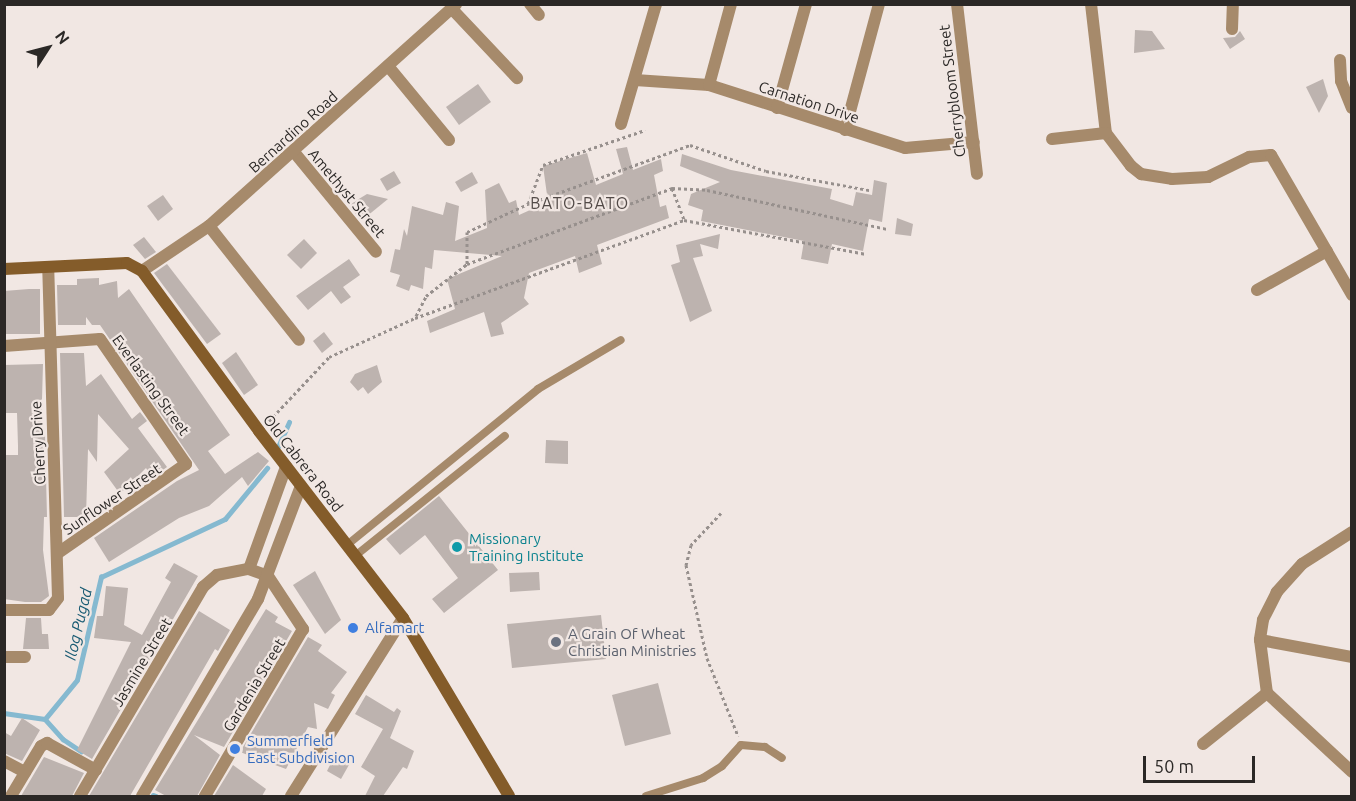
<!DOCTYPE html>
<style>
body{margin:0}
#map{position:relative;width:1356px;height:801px;overflow:hidden;background:#f1e7e3;font-family:Ubuntu,sans-serif}
div>[style]{position:absolute}
[style*='--x']{left:calc(var(--x)*1px);top:calc(var(--y)*1px);width:calc(var(--w)*1px);rotate:calc(var(--a)*1deg)}
.stream>*{height:4.5px;margin:-2.25px;padding:0 2.25px;transform-origin:2.25px;border-radius:2.25px;background:#85b9d0}
.building>*{inset:0;background:#bdb3af}
.path>*{height:3px;margin-top:-1.5px;transform-origin:0;background:repeating-linear-gradient(90deg,#97908d 0 3px,transparent 0 6px)}
.lane>*{height:8px;margin:-4px;padding:0 4px;transform-origin:4px;border-radius:4px;background:#a68a6b}
.street>*{height:12px;margin:-6px;padding:0 6px;transform-origin:6px;border-radius:6px;background:#a68a6b}
.secondary>*{height:12px;margin:-6px;padding:0 6px;transform-origin:6px;border-radius:6px;background:#845c2a}
.dots>*{width:16px;height:16px;translate:-50% -50%;box-sizing:border-box;border:3px solid #f1e7e3;border-radius:50%}
span{translate:-50% -50%;white-space:nowrap;text-align:center;line-height:1.15;-webkit-text-stroke:4.5px #f1e7e3;paint-order:stroke}
.street-label{font-size:15px;color:#2b2826}
.culture-label{font-size:15px;color:#0d838f}
.left{translate:0 -50%;text-align:left}
.shop-label{font-size:15px;color:#366cbe}
.worship-label{font-size:15px;color:#5b616d}
.neighbourhood-label{font-size:16px;color:#524a47;letter-spacing:1.5px}
.water-label{font-size:16px;color:#195b73;font-style:italic}
.frame{position:absolute;inset:0;border:6px solid #2b2826;pointer-events:none}
.north{position:absolute;left:18px;top:18px;width:60px;height:60px;-webkit-text-stroke:4px #f1e7e3;paint-order:stroke;rotate:54deg;font-size:16px;font-weight:700;line-height:24px;text-align:center;color:#2b2826}
.north::after{content:'';display:block;margin:auto;width:21px;height:27px;background:#2b2826;clip-path:polygon(50% 0,100% 100%,50% 72%,0 100%)}
.scale{position:absolute;left:1143px;top:756px;width:112px;height:27px;box-sizing:border-box;border:3px solid #2b2826;border-top:0;padding-left:8px;font-size:18px;line-height:21px;white-space:nowrap;color:#2b2826;-webkit-text-stroke:4px #f1e7e3;paint-order:stroke}
</style>
<div id="map">
<div class="stream">
<i style="--x:278;--y:447;--w:27;--a:-66"></i>
<i style="--x:4;--y:713;--w:41;--a:8.3"></i>
<i style="--x:45;--y:719;--w:50;--a:-50.6"></i>
<i style="--x:77;--y:680;--w:106;--a:-76.9"></i>
<i style="--x:101;--y:577;--w:137;--a:-25.1"></i>
<i style="--x:225;--y:519;--w:66;--a:-50.5"></i>
<i style="--x:45;--y:719;--w:27;--a:48"></i>
<i style="--x:63;--y:739;--w:22;--a:34"></i>
<i style="--x:153;--y:795;--w:3;--a:18"></i>
</div>
<div class="building">
<i style="clip-path:polygon(1135px 30px,1152px 31px,1165px 49px,1134px 53px)"></i>
<i style="clip-path:polygon(1240px 31px,1245px 39px,1230px 49px,1223px 38px,1235px 37px)"></i>
<i style="clip-path:polygon(1323px 79px,1328px 96px,1319px 113px,1306px 87px)"></i>
<i style="clip-path:polygon(478px 84px,491px 102px,459px 125px,446px 107px)"></i>
<i style="clip-path:polygon(627px 147px,633px 170px,661px 159px,663px 171px,654px 175px,660px 207px,666px 205px,669px 218px,597px 245px,602px 264px,579px 273px,575px 256px,529px 273px,524px 298px,529px 304px,501px 323px,504px 334px,491px 337px,484px 312px,430px 333px,427px 321px,455px 309px,447px 279px,502px 256px,434px 250px,432px 269px,425px 267px,423px 289px,411px 285px,409px 291px,396px 286px,400px 275px,390px 272px,395px 249px,400px 250px,404px 229px,407px 236px,412px 206px,443px 215px,446px 202px,459px 206px,455px 241px,487px 228px,485px 190px,499px 183px,509px 203px,516px 200px,519px 215px,548px 202px,543px 166px,587px 153px,596px 185px,623px 174px,616px 149px)"></i>
<i style="clip-path:polygon(682px 154px,731px 170px,832px 189px,830px 199px,853px 206px,856px 192px,872px 195px,874px 180px,887px 183px,882px 222px,869px 219px,863px 251px,832px 244px,828px 264px,801px 259px,804px 241px,701px 221px,703px 210px,688px 205px,691px 194px,720px 182px,680px 166px)"></i>
<i style="clip-path:polygon(394px 171px,401px 183px,387px 191px,380px 179px)"></i>
<i style="clip-path:polygon(472px 172px,478px 183px,461px 192px,455px 182px)"></i>
<i style="clip-path:polygon(367px 194px,388px 199px,361px 221px,349px 205px)"></i>
<i style="clip-path:polygon(163px 195px,173px 209px,158px 221px,147px 206px)"></i>
<i style="clip-path:polygon(897px 218px,913px 224px,911px 236px,895px 234px)"></i>
<i style="clip-path:polygon(720px 234px,718px 249px,700px 244px,703px 256px,693px 258px,712px 311px,690px 322px,671px 265px,680px 262px,676px 245px)"></i>
<i style="clip-path:polygon(144px 237px,156px 252px,145px 259px,133px 245px)"></i>
<i style="clip-path:polygon(304px 239px,317px 253px,301px 269px,287px 255px)"></i>
<i style="clip-path:polygon(349px 259px,360px 275px,343px 287px,351px 297px,341px 304px,331px 291px,308px 310px,296px 296px)"></i>
<i style="clip-path:polygon(167px 264px,221px 334px,207px 344px,154px 273px)"></i>
<i style="clip-path:polygon(99px 278px,99px 285px,117px 281px,118px 298px,129px 289px,230px 435px,208px 451px,225px 474px,258px 452px,269px 461px,248px 486px,242px 477px,209px 506px,179px 518px,109px 562px,94px 538px,177px 481px,199px 470px,100px 325px,92px 325px,86px 317px,86px 325px,58px 325px,57px 285px,77px 285px,77px 279px)"></i>
<i style="clip-path:polygon(29px 289px,40px 289px,40px 334px,4px 334px,4px 291px)"></i>
<i style="clip-path:polygon(324px 332px,333px 344px,322px 353px,313px 341px)"></i>
<i style="clip-path:polygon(236px 352px,258px 385px,244px 395px,222px 363px)"></i>
<i style="clip-path:polygon(60px 353px,84px 353px,86px 386px,101px 374px,132px 419px,140px 412px,147px 421px,138px 428px,167px 467px,152px 478px,146px 468px,120px 494px,104px 472px,129px 449px,98px 414px,97px 462px,88px 449px,86px 517px,64px 517px)"></i>
<i style="clip-path:polygon(43px 364px,41px 435px,45px 435px,47px 517px,44px 517px,43px 550px,49px 596px,41px 602px,25px 602px,4px 599px,4px 455px,18px 455px,18px 446px,17px 413px,4px 413px,4px 365px)"></i>
<i style="clip-path:polygon(377px 365px,382px 382px,368px 394px,363px 387px,358px 391px,350px 382px,355px 374px)"></i>
<i style="clip-path:polygon(546px 440px,568px 441px,568px 464px,545px 463px)"></i>
<i style="clip-path:polygon(439px 496px,498px 570px,444px 613px,432px 599px,458px 578px,425px 535px,400px 555px,386px 539px)"></i>
<i style="clip-path:polygon(174px 563px,198px 576px,92px 759px,77px 750px,131px 642px,94px 638px,97px 616px,103px 616px,106px 586px,128px 588px,124px 625px,142px 635px,171px 582px,165px 578px)"></i>
<i style="clip-path:polygon(315px 571px,341px 620px,325px 634px,293px 585px)"></i>
<i style="clip-path:polygon(539px 572px,540px 590px,510px 592px,509px 573px)"></i>
<i style="clip-path:polygon(266px 609px,278px 617px,275px 622px,292px 631px,224px 747px,194px 735px,220px 755px,197px 796px,166px 796px,155px 790px)"></i>
<i style="clip-path:polygon(199px 611px,230px 630px,218px 651px,215px 649px,130px 796px,89px 796px)"></i>
<i style="clip-path:polygon(601px 615px,606px 659px,512px 668px,507px 624px)"></i>
<i style="clip-path:polygon(26px 618px,41px 618px,42px 634px,48px 634px,49px 649px,23px 649px)"></i>
<i style="clip-path:polygon(308px 637px,322px 645px,318px 651px,347px 672px,331px 693px,335px 695px,328px 709px,314px 703px,317px 729px,308px 727px,286px 769px,240px 752px)"></i>
<i style="clip-path:polygon(658px 683px,671px 734px,625px 746px,612px 695px)"></i>
<i style="clip-path:polygon(366px 695px,394px 712px,397px 708px,401px 711px,390px 738px,414px 751px,407px 769px,403px 767px,383px 796px,365px 796px,375px 776px,361px 767px,383px 729px,355px 714px)"></i>
<i style="clip-path:polygon(22px 718px,40px 730px,22px 761px,4px 753px,4px 732px,11px 736px)"></i>
<i style="clip-path:polygon(335px 755px,350px 763px,341px 779px,327px 771px)"></i>
<i style="clip-path:polygon(44px 757px,84px 773px,72px 796px,21px 796px)"></i>
<i style="clip-path:polygon(233px 765px,266px 789px,262px 796px,214px 796px)"></i>
</div>
<div class="path">
<i style="--x:672;--y:188;--w:34;--a:69"></i>
<i style="--x:528;--y:204;--w:42;--a:-69"></i>
<i style="--x:543;--y:165;--w:108;--a:-18.9"></i>
<i style="--x:467;--y:264;--w:32;--a:-90"></i>
<i style="--x:467;--y:232;--w:67;--a:-24.7"></i>
<i style="--x:528;--y:204;--w:172;--a:-20"></i>
<i style="--x:690;--y:145;--w:80;--a:18.9"></i>
<i style="--x:766;--y:171;--w:105;--a:10.5"></i>
<i style="--x:416;--y:316;--w:22;--a:-63"></i>
<i style="--x:426;--y:296;--w:52;--a:-38"></i>
<i style="--x:467;--y:264;--w:219;--a:-20.3"></i>
<i style="--x:672;--y:188;--w:35;--a:3"></i>
<i style="--x:707;--y:190;--w:185;--a:12.2"></i>
<i style="--x:269;--y:421;--w:88;--a:-46.8"></i>
<i style="--x:329;--y:357;--w:94;--a:-24.4"></i>
<i style="--x:415;--y:318;--w:286;--a:-20"></i>
<i style="--x:684;--y:220;--w:184;--a:10.6"></i>
<i style="--x:721;--y:513;--w:44;--a:133.2"></i>
<i style="--x:691;--y:545;--w:21;--a:104"></i>
<i style="--x:686;--y:565;--w:95;--a:77.3"></i>
<i style="--x:707;--y:658;--w:84;--a:68.3"></i>
</div>
<div class="lane">
<i style="--x:347;--y:545;--w:247;--a:-39.2"></i>
<i style="--x:538;--y:389;--w:96;--a:-30.6"></i>
<i style="--x:355;--y:556;--w:192;--a:-38.7"></i>
<i style="--x:646;--y:796;--w:60;--a:-17.5"></i>
<i style="--x:703;--y:778;--w:22;--a:-32"></i>
<i style="--x:722;--y:766;--w:28;--a:-48"></i>
<i style="--x:741;--y:745;--w:24;--a:5"></i>
<i style="--x:765;--y:747;--w:20;--a:33"></i>
</div>
<div class="street">
<i style="--x:530;--y:4;--w:14;--a:51"></i>
<i style="--x:957;--y:4;--w:171;--a:83.3"></i>
<i style="--x:1091;--y:4;--w:130;--a:83.4"></i>
<i style="--x:1106;--y:133;--w:41;--a:52.9"></i>
<i style="--x:1131;--y:166;--w:13;--a:39"></i>
<i style="--x:1141;--y:174;--w:31;--a:9"></i>
<i style="--x:1172;--y:179;--w:36;--a:-3"></i>
<i style="--x:1208;--y:177;--w:46;--a:-26"></i>
<i style="--x:1249;--y:157;--w:22;--a:-5"></i>
<i style="--x:1271;--y:155;--w:162;--a:59.9"></i>
<i style="--x:452;--y:9;--w:95;--a:46.7"></i>
<i style="--x:1232;--y:29;--w:25;--a:-88"></i>
<i style="--x:1340;--y:60;--w:21;--a:87"></i>
<i style="--x:1341;--y:81;--w:29;--a:68"></i>
<i style="--x:388;--y:66;--w:96;--a:50.5"></i>
<i style="--x:635;--y:80;--w:74;--a:3.9"></i>
<i style="--x:709;--y:85;--w:206;--a:17.8"></i>
<i style="--x:905;--y:148;--w:69;--a:-5"></i>
<i style="--x:709;--y:85;--w:84;--a:-74.8"></i>
<i style="--x:777;--y:108;--w:108;--a:-74.4"></i>
<i style="--x:621;--y:124;--w:125;--a:-73.7"></i>
<i style="--x:845;--y:130;--w:131;--a:-74.9"></i>
<i style="--x:1052;--y:139;--w:54;--a:-6.3"></i>
<i style="--x:294;--y:152;--w:129;--a:50.6"></i>
<i style="--x:209;--y:226;--w:145;--a:51.7"></i>
<i style="--x:142;--y:271;--w:81;--a:-33.9"></i>
<i style="--x:209;--y:226;--w:332;--a:-41.9"></i>
<i style="--x:1257;--y:290;--w:80;--a:-29.1"></i>
<i style="--x:4;--y:346;--w:96;--a:-4.2"></i>
<i style="--x:100;--y:339;--w:152;--a:55.5"></i>
<i style="--x:186;--y:464;--w:156;--a:145.2"></i>
<i style="--x:1352;--y:532;--w:59;--a:147.4"></i>
<i style="--x:1302;--y:564;--w:38;--a:132"></i>
<i style="--x:1277;--y:592;--w:31;--a:117"></i>
<i style="--x:1263;--y:620;--w:20;--a:99"></i>
<i style="--x:1260;--y:640;--w:53;--a:82.5"></i>
<i style="--x:1267;--y:693;--w:116;--a:42.9"></i>
<i style="--x:249;--y:569;--w:109;--a:-70.1"></i>
<i style="--x:4;--y:610;--w:45;--a:0"></i>
<i style="--x:49;--y:610;--w:15;--a:-53"></i>
<i style="--x:58;--y:598;--w:329;--a:-91.7"></i>
<i style="--x:1260;--y:640;--w:94;--a:10.5"></i>
<i style="--x:4;--y:657;--w:21;--a:0"></i>
<i style="--x:1203;--y:744;--w:82;--a:-38.6"></i>
<i style="--x:4;--y:761;--w:24;--a:28"></i>
<i style="--x:11;--y:796;--w:58;--a:-59"></i>
<i style="--x:41;--y:746;--w:7;--a:-27"></i>
<i style="--x:47;--y:743;--w:56;--a:28.9"></i>
<i style="--x:80;--y:796;--w:243;--a:-59.5"></i>
<i style="--x:203;--y:587;--w:18;--a:-41"></i>
<i style="--x:217;--y:575;--w:33;--a:-11"></i>
<i style="--x:249;--y:569;--w:20;--a:20"></i>
<i style="--x:268;--y:576;--w:64;--a:56.6"></i>
<i style="--x:303;--y:629;--w:194;--a:120.4"></i>
<i style="--x:142;--y:796;--w:229;--a:-59.5"></i>
<i style="--x:258;--y:599;--w:121;--a:-69.2"></i>
<i style="--x:291;--y:796;--w:210;--a:-57.8"></i>
</div>
<div class="secondary">
<i style="--x:4;--y:269;--w:123;--a:-2.8"></i>
<i style="--x:127;--y:263;--w:17;--a:28"></i>
<i style="--x:142;--y:271;--w:198;--a:53.8"></i>
<i style="--x:259;--y:431;--w:236;--a:52.4"></i>
<i style="--x:403;--y:618;--w:207;--a:59.2"></i>
</div>
<div class="dots">
<i style="left:457px;top:547px;background:#0f9aa8"></i>
<i style="left:353px;top:628px;background:#3f7fe0"></i>
<i style="left:556px;top:642px;background:#6b7280"></i>
<i style="left:235px;top:749px;background:#3f7fe0"></i>
</div>
<div class="street-label">
<span style="left:952px;top:91px;rotate:-97deg">Cherrybloom Street</span>
<span style="left:809px;top:102px;rotate:18deg">Carnation Drive</span>
<span style="left:293px;top:132px;rotate:-42deg">Bernardino Road</span>
<span style="left:347px;top:193px;rotate:50deg">Amethyst Street</span>
<span style="left:151px;top:385px;rotate:54deg">Everlasting Street</span>
<span style="left:38px;top:443px;rotate:-93deg">Cherry Drive</span>
<span style="left:303px;top:463px;rotate:52deg">Old Cabrera Road</span>
<span style="left:112px;top:499px;rotate:-34deg">Sunflower Street</span>
<span style="left:142px;top:662px;rotate:-59deg">Jasmine Street</span>
<span style="left:254px;top:685px;rotate:-59deg">Gardenia Street</span>
</div>
<div class="culture-label">
<span class="left" style="left:469px;top:547px">Missionary<br>Training Institute</span>
</div>
<div class="shop-label">
<span class="left" style="left:365px;top:628px">Alfamart</span>
<span class="left" style="left:247px;top:749px">Summerfield<br>East Subdivision</span>
</div>
<div class="worship-label">
<span class="left" style="left:568px;top:642px">A Grain Of Wheat<br>Christian Ministries</span>
</div>
<div class="neighbourhood-label">
<span style="left:580px;top:203px">BATO-BATO</span>
</div>
<div class="water-label">
<span style="left:78px;top:624px;rotate:-77deg">Ilog Pugad</span>
</div>
<div class="frame"></div>
<div class="north">N</div>
<div class="scale">50 m</div>
</div>
